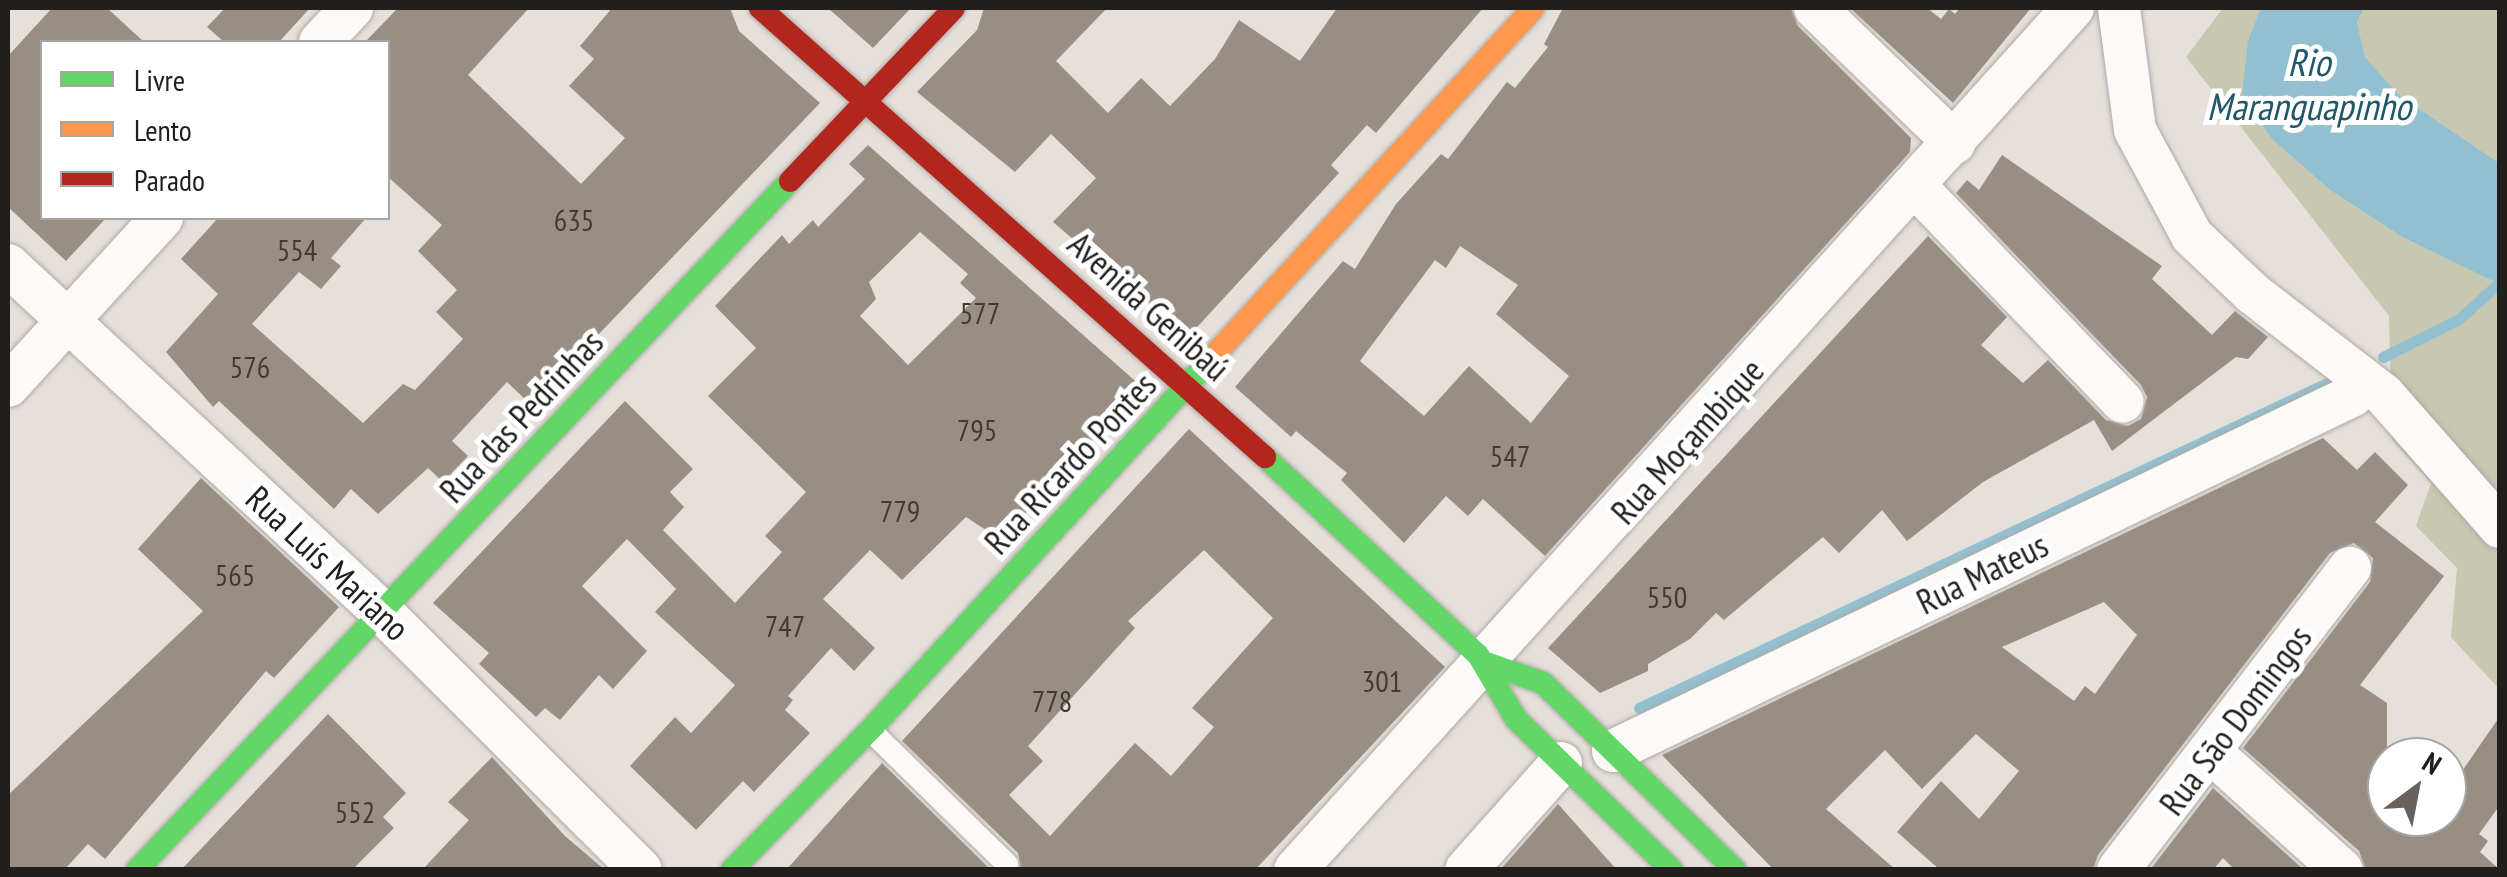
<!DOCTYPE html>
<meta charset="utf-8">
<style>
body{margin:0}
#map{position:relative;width:2507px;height:877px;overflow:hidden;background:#e6e0da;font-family:"PT Sans Narrow",sans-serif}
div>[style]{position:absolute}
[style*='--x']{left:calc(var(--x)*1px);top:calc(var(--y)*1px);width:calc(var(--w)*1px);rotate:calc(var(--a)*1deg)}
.green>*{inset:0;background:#c8c7b0}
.water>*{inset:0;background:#93c0d0}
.stream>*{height:11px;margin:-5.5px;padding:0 5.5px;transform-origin:5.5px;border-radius:5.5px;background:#93c0d0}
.building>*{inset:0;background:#988e84}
.roads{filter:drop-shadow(0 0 2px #aeaaa5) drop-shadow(0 0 2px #aeaaa5)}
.lane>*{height:22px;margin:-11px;padding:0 11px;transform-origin:11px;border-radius:11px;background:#fbfaf9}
.street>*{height:42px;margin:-21px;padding:0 21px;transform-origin:21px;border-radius:21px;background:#fbfaf9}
.fast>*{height:22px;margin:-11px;padding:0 11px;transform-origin:11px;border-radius:11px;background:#63d668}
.slow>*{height:22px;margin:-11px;padding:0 11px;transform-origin:11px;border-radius:11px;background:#ff974d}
.jam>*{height:22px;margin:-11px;padding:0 11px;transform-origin:11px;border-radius:11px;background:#b3261e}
span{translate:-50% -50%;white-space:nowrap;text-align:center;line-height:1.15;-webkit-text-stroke:10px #fff;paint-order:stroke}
.number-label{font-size:30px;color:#403a35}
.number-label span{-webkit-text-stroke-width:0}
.street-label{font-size:35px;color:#221e1b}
.water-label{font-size:38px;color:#205869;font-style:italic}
.frame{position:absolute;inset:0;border:10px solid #221e1b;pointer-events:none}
.legend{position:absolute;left:40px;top:40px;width:350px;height:180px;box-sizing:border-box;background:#fff;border:2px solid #a7a5a4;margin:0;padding:12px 18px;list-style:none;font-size:30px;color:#221e1b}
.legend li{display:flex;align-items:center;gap:20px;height:50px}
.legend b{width:50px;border:2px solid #a7a5a4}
.north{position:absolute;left:2367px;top:737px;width:100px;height:100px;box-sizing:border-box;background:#fff;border:2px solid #a7a5a4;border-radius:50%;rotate:32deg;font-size:28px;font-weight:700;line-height:40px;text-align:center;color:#221e1b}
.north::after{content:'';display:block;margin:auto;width:35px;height:45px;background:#67625e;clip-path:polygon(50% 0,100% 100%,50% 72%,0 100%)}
</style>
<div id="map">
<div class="green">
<i style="clip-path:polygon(2223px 8px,2261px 8px,2248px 40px,2273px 140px,2330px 190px,2402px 237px,2499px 284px,2499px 689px,2451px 637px,2457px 568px,2416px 526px,2431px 483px,2392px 440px,2389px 316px,2186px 57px)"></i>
<i style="clip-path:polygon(2364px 8px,2499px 8px,2499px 163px,2399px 95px,2365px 57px,2357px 22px)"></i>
</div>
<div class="water">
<i style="clip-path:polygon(2261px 8px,2364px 8px,2357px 22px,2365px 57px,2399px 95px,2499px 163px,2499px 284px,2402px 237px,2330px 190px,2273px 140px,2242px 96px,2248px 40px)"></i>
</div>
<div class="stream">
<i style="--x:2383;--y:357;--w:85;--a:-26.6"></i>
<i style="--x:2459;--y:319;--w:55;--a:-42.1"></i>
<i style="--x:1639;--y:708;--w:761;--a:-25.29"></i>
</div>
<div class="building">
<i style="clip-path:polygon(52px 8px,107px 8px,144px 42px,42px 42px,42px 218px,106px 218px,66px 261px,8px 207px,8px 56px)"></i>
<i style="clip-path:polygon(225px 8px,310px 8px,279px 42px,224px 42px,207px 27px)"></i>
<i style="clip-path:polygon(398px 8px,529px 8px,468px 75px,581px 184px,625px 138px,569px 86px,594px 59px,580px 46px,612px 8px,730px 8px,739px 31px,820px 103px,531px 405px,507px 382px,452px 441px,468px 456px,443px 482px,428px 468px,378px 514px,351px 489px,334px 509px,219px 401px,213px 407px,166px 352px,218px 294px,181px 259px,218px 218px,366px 218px,331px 258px,341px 266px,321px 289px,299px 272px,252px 324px,363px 423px,403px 384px,415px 390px,463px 339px,436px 312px,457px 290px,418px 251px,442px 225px,388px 177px,388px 42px,365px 42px)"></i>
<i style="clip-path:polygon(828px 8px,911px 8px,873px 48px)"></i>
<i style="clip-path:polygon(984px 8px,1107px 8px,1056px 61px,1108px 113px,1141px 78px,1170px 106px,1215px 59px,1239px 20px,1300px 61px,1337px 8px,1483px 8px,1376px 133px,1367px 125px,1331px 165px,1339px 173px,1188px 337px,1053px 222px,1096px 178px,1051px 134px,1015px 172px,917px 92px,977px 30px)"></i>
<i style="clip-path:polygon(evenodd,1563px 8px,1791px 8px,1798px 26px,1911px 138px,1910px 152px,1545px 556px,1483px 499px,1468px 516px,1446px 496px,1404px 543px,1341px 480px,1347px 473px,1296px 431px,1291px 437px,1235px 387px,1343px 261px,1355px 269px,1396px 204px,1441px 154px,1448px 159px,1507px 82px,1515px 88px,1548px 47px,1544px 44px,1563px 8px,1460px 246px,1518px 285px,1496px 314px,1569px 376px,1531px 423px,1469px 366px,1424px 416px,1360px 361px,1435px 260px,1446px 268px,1460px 246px)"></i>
<i style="clip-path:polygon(1850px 8px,1927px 8px,1941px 19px,1949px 9px,1955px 14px,1960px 8px,2031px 8px,1953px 103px)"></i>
<i style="clip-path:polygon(evenodd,868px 145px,1142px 387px,1001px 540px,966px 517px,902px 580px,870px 550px,823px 599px,875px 648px,854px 671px,831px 648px,788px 696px,793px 700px,785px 710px,810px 733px,754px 792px,743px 781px,696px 830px,630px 766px,675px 717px,691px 733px,735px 685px,655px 612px,676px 589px,627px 539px,582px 586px,647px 651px,613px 689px,599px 675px,560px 720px,545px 708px,536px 717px,522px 704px,479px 664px,489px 653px,433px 603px,625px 401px,693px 469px,670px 492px,684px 507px,663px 530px,735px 603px,782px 552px,765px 536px,806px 492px,708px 396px,756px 348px,715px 306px,782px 235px,789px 244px,813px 220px,818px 227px,865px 179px,849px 164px,868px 145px,920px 232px,968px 274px,960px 283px,976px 298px,908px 365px,860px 316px,876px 299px,869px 282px,920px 232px)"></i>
<i style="clip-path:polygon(2002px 155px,2162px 266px,2152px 279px,2212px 335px,2235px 311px,2268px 337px,2248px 359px,2236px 357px,2112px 451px,2094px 420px,1983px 482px,1907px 541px,1882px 510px,1839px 553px,1823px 537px,1724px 620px,1716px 613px,1690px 639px,1648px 664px,1648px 671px,1600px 693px,1548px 648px,1928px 236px,2007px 317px,1981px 345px,2023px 383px,2048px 360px,2106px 420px,2128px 426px,2141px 419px,2147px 397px,2141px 385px,1956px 193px,1967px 180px,1979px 190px)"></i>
<i style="clip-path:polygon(evenodd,1189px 429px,1445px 667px,1255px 870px,1021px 870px,1018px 853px,902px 741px,1189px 429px,1204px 550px,1273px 618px,1192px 708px,1214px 727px,1171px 776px,1135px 743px,1050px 836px,1009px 795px,1043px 761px,1028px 746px,1135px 628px,1128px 621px,1204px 550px)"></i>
<i style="clip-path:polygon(evenodd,2323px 438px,2357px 470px,2375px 452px,2408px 485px,2375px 522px,2444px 576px,2360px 685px,2387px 703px,2387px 817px,2447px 817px,2447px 793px,2500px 716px,2500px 805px,2479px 834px,2488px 841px,2480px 852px,2500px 870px,2366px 870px,2359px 851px,2243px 748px,2370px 582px,2373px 558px,2354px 543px,2330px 553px,2098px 855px,2093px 870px,1940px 870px,1897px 832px,1941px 781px,1979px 819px,2019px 771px,1976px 734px,1922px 789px,1885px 750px,1826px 809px,1896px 870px,1774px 870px,1662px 755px,2323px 438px,2104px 602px,2137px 635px,2095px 694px,2085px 686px,2074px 701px,2002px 647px,2104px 602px)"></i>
<i style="clip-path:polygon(201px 478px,339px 607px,274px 678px,266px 671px,105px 859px,88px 844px,64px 870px,8px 870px,8px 795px,203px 611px,138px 549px)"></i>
<i style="clip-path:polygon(328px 714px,406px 793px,383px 817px,394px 828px,352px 870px,181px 870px)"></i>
<i style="clip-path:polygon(492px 757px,565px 836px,605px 870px,422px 870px,469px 820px,448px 802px)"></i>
<i style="clip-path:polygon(882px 763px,991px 870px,786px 870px)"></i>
<i style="clip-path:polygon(2213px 788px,2304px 870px,2235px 870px,2223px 858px,2213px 870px,2150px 870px)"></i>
<i style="clip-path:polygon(1558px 804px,1617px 870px,1500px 870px)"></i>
</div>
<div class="roads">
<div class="lane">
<i style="--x:870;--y:730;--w:192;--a:44.4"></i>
</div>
<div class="street">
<i style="--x:1815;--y:8;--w:194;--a:44"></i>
<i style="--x:2119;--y:8;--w:123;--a:82.5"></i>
<i style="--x:2135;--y:130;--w:120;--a:61.7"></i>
<i style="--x:2192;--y:236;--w:83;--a:43.5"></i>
<i style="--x:2252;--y:293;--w:167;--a:37.7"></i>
<i style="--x:2384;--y:395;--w:176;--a:48.7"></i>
<i style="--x:320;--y:42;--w:47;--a:-46.7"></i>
<i style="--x:1916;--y:187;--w:298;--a:46.1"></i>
<i style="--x:8;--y:265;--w:512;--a:42.86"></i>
<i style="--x:383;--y:613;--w:364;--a:44.9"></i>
<i style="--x:8;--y:386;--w:228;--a:-47.5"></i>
<i style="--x:1613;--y:751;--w:820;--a:-25.66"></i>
<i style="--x:2213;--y:754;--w:173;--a:42"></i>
<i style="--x:1295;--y:870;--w:1161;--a:-47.93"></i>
<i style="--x:1466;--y:870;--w:143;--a:-48.4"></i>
<i style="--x:2118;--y:870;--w:381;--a:-52.5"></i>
</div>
<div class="fast">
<i style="--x:1265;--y:457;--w:291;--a:42.9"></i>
<i style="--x:1478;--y:655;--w:74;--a:59.3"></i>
<i style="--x:1516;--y:719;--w:217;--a:44.1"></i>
<i style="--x:1486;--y:663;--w:60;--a:19.3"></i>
<i style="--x:1543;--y:683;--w:268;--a:44.2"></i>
<i style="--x:137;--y:870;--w:949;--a:-46.54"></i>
<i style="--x:732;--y:870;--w:197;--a:-45.4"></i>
<i style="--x:870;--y:730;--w:516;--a:-47.43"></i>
</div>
<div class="slow">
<i style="--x:1219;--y:350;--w:464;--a:-47.4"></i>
</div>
<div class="jam">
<i style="--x:760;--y:8;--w:676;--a:41.64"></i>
<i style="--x:790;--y:181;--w:238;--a:-46.5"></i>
</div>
</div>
<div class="number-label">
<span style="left:574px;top:220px">635</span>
<span style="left:297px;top:250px">554</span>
<span style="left:980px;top:313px">577</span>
<span style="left:250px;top:367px">576</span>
<span style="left:977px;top:430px">795</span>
<span style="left:1510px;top:456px">547</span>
<span style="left:900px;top:511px">779</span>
<span style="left:235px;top:575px">565</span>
<span style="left:1667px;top:597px">550</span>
<span style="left:785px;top:626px">747</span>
<span style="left:1382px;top:681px">301</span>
<span style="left:1052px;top:701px">778</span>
<span style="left:355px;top:812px">552</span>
</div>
<div class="street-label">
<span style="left:1149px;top:306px;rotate:42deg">Avenida Genibaú</span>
<span style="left:521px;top:416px;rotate:-47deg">Rua das Pedrinhas</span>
<span style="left:1687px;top:441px;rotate:-48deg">Rua Moçambique</span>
<span style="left:1070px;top:463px;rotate:-47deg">Rua Ricardo Pontes</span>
<span style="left:328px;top:563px;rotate:43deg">Rua Luís Mariano</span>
<span style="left:1982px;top:573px;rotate:-26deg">Rua Mateus</span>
<span style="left:2235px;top:720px;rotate:-53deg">Rua São Domingos</span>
</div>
<div class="water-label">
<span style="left:2309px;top:84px">Rio<br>Maranguapinho</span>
</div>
<div class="frame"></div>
<ul class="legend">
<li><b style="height:12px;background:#63d668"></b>Livre</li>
<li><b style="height:12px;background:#ff974d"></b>Lento</li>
<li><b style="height:12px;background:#b3261e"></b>Parado</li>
</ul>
<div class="north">N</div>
</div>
